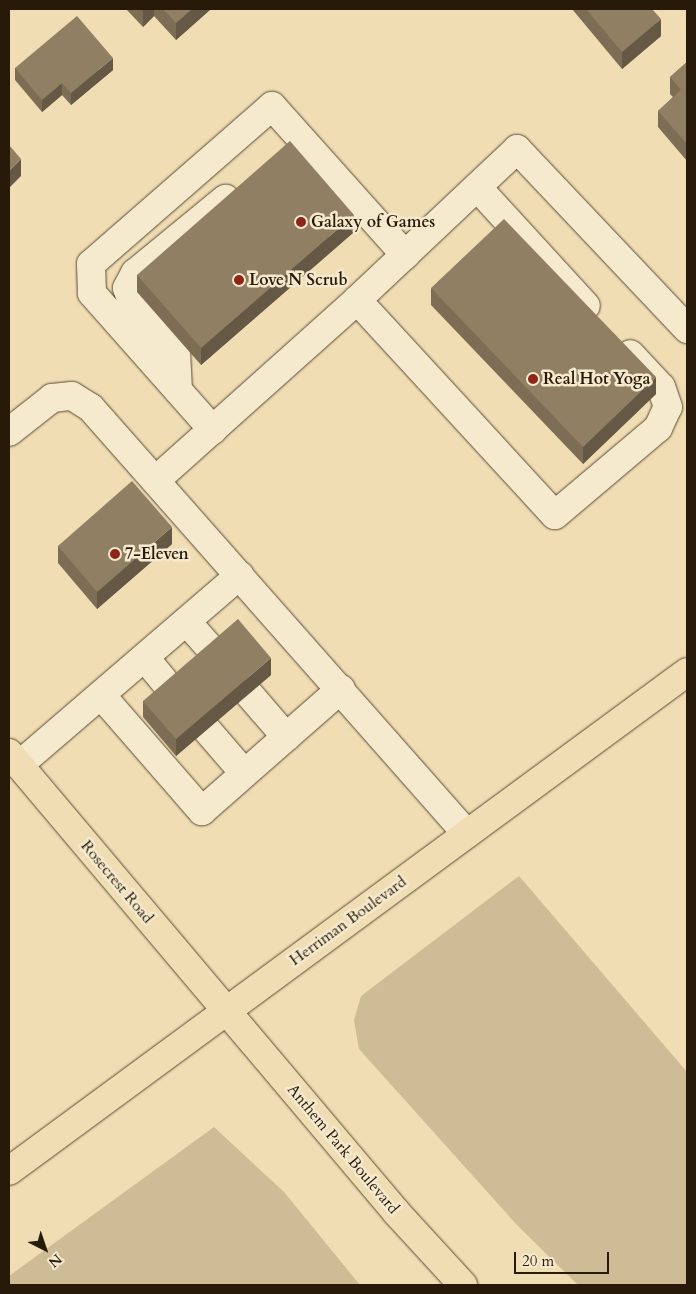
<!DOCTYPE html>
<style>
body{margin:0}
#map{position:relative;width:696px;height:1294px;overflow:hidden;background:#f0ddb4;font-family:Cardo,serif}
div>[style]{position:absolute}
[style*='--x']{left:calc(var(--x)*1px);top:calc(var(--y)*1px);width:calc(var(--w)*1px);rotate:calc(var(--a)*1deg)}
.green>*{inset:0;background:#cebc97}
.roads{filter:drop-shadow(0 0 1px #5a4b34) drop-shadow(0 0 1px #5a4b34)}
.minor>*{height:28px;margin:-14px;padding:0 14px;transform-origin:14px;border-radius:14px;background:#f5e9ce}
.major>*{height:28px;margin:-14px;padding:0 14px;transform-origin:14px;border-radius:14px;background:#f0ddb4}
.wall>*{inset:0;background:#7c6d54}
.shaded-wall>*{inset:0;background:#655945}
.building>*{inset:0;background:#907f62}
.dots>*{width:14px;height:14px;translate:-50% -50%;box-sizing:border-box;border:2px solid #f5e9ce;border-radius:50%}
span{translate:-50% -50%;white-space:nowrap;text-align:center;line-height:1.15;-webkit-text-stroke:5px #f5e9ce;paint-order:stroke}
.poi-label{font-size:16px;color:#281a09;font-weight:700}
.left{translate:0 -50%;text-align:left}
.street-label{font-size:16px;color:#281a09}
.frame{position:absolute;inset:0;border:10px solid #281a09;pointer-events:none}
.north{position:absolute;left:20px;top:1224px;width:50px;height:50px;-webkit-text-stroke:4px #f5e9ce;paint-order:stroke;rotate:139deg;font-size:14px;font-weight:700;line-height:20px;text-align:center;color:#281a09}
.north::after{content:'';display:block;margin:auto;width:18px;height:22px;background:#281a09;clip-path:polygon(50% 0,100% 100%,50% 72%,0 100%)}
.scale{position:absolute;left:514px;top:1252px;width:95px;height:22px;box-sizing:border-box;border:2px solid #281a09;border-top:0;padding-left:6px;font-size:15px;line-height:18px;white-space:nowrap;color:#281a09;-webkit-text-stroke:4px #f5e9ce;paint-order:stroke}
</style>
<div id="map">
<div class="green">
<i style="clip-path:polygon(519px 876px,687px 1072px,687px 1285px,578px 1285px,517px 1225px,359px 1049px,354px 1020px,361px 996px)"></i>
<i style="clip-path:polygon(214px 1127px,284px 1192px,360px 1285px,9px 1285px,9px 1276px)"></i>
</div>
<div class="roads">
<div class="minor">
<i style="--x:477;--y:187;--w:161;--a:47.5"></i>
<i style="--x:357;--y:300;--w:220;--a:-43.3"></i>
<i style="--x:517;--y:149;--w:248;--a:46.6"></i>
<i style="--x:178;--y:390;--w:34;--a:-93"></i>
<i style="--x:176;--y:356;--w:64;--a:-131.2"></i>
<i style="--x:134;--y:308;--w:21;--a:-109"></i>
<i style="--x:127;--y:288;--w:17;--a:-62"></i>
<i style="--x:135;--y:273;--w:117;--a:-39.4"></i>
<i style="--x:213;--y:430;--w:183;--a:-131.5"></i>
<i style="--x:92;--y:293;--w:29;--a:-92"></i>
<i style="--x:91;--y:264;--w:240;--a:-41.1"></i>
<i style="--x:272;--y:106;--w:200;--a:48.2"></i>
<i style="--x:9;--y:432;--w:55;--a:-38.3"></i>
<i style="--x:52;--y:398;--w:20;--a:-6"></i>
<i style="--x:72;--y:396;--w:22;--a:32"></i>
<i style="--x:91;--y:408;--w:568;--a:48.57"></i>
<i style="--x:156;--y:480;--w:270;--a:-41.8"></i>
<i style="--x:357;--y:300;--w:292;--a:47.4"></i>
<i style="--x:555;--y:515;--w:135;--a:-40.2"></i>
<i style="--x:658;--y:428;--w:23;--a:-65"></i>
<i style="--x:668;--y:407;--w:21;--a:-109"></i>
<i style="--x:661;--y:387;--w:45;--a:-133.2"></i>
<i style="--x:187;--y:622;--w:44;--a:48.7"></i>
<i style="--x:145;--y:658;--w:44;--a:50.5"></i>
<i style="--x:249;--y:694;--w:57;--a:49.3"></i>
<i style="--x:101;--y:695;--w:154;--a:49"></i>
<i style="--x:202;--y:811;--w:185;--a:-41.3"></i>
<i style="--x:207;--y:730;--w:57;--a:49.3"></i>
<i style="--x:19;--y:765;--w:291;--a:-40.7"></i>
</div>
<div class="major">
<i style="--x:9;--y:753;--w:602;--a:49.85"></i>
<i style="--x:397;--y:1213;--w:98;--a:47.5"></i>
<i style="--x:9;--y:1171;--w:842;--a:-36.35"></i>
</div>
</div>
<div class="wall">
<i style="clip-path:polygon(126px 9px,211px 9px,176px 40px,154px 16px,143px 27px)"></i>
<i style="clip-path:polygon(572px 9px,652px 9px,661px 36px,622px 69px)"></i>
<i style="clip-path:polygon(687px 62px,687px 161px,658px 127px,658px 111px,673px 97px,670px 94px,670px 77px)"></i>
<i style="clip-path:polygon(15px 68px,113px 70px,71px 105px,62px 95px,42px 112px,15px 80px)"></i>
<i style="clip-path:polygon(354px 232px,201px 365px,137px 292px,137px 275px)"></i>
<i style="clip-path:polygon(431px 288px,656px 394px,583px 464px,431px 305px)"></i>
<i style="clip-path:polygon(172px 544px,97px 609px,58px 563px,58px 546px)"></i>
<i style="clip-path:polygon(271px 675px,176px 756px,143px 717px,143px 701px)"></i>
</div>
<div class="shaded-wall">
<i style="clip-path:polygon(144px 9px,154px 9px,154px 16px,143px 27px,143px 10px)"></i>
<i style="clip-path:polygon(192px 9px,211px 9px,176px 40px,176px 23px)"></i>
<i style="clip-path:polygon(661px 19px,661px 36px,622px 69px,622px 52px)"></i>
<i style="clip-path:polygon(113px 58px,113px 70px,71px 105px,71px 93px)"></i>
<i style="clip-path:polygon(62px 83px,62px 95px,42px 112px,42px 100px)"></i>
<i style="clip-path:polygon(21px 159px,21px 176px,9px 188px,9px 171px)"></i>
<i style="clip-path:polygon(354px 215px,354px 232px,201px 365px,201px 348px)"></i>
<i style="clip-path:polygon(656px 377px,656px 394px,583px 464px,583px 447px)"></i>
<i style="clip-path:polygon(172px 527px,172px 544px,97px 609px,97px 592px)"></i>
<i style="clip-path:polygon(271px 658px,271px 675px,176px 756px,176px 739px)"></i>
</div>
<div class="building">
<i style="clip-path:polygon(163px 9px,192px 9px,176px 23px)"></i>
<i style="clip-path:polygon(586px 9px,652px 9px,661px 19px,622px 52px)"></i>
<i style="clip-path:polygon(77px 16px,113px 58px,71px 93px,62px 83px,42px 100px,15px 68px)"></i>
<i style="clip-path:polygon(687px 62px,687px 144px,658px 111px,681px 90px,670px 77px)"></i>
<i style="clip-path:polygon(290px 141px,354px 215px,201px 348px,137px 275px)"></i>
<i style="clip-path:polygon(9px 145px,21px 159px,9px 171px)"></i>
<i style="clip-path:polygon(504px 219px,656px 377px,583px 447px,431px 288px)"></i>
<i style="clip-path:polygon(132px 481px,172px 527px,97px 592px,58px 546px)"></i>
<i style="clip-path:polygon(238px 619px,271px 658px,176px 739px,143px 701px)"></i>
</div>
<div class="dots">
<i style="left:301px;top:222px;background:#8f2418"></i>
<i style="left:239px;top:280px;background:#8f2418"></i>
<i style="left:533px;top:379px;background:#8f2418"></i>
<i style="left:115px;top:554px;background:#8f2418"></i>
</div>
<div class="poi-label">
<span class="left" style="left:311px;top:222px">Galaxy of Games</span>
<span class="left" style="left:249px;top:280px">Love N Scrub</span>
<span class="left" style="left:543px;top:379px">Real Hot Yoga</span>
<span class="left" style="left:125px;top:554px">7-Eleven</span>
</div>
<div class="street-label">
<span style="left:117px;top:882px;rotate:50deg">Rosecrest Road</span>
<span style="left:348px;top:921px;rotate:-36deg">Herriman Boulevard</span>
<span style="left:343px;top:1149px;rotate:50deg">Anthem Park Boulevard</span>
</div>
<div class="frame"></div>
<div class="north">N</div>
<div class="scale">20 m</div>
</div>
